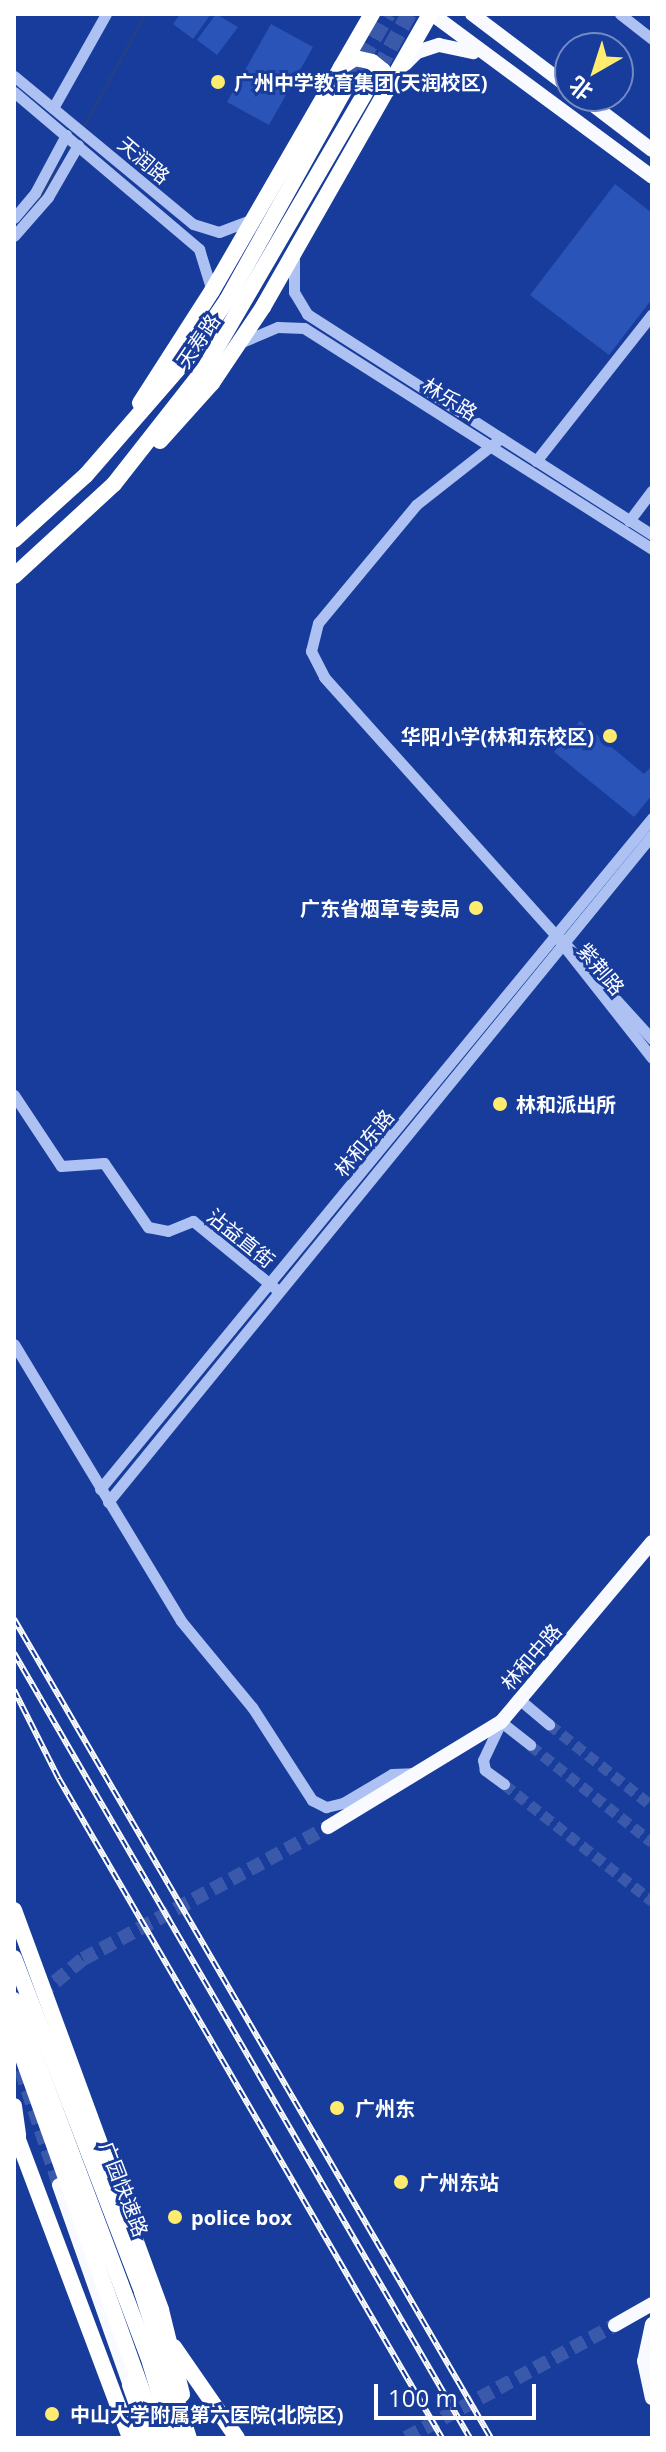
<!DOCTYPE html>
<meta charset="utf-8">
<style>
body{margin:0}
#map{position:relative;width:666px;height:2452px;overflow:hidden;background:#173c9b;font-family:"Open Sans","Noto Sans SC",sans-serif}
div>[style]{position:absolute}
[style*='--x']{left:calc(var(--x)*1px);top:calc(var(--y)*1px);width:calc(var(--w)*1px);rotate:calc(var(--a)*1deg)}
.green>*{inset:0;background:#2b54b8}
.stream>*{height:3px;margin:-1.5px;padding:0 1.5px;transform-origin:1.5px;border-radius:1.5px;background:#233f87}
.minor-tunnel>*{height:11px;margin-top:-5.5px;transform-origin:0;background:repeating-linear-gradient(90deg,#3a59aa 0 11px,transparent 0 16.5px)}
.major-tunnel>*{height:14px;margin-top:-7px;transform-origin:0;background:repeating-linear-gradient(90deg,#3a59aa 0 14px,transparent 0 21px)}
.highway-tunnel>*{height:16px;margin-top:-8px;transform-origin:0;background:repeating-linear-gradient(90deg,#3a59aa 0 16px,transparent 0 24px)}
.minor>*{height:11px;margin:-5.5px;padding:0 5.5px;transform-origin:5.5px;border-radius:5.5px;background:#adc1f2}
.major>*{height:14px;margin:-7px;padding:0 7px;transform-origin:7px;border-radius:7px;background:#f8faff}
.highway>*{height:16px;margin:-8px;padding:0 8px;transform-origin:8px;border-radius:8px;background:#fff}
.rail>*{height:6px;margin-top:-3px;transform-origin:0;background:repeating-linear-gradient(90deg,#173c9b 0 9px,#fff 0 18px);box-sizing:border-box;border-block:2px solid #fff}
.highway-bridge>*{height:16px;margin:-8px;padding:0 8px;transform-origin:8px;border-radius:8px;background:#fff}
.dots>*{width:22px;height:22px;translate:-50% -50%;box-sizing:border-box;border:4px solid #173c9b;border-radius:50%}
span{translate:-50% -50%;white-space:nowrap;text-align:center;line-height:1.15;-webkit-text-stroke:6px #173c9b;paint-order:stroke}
.poi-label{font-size:20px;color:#fff;font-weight:700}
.left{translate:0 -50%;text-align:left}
.right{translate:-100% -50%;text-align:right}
.street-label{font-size:20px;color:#fff}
.frame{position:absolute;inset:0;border:16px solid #fff;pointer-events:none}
.north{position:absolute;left:554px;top:32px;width:80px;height:80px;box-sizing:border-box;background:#173c9b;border:2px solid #748ac3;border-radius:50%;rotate:219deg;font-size:22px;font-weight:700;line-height:32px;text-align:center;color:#fff}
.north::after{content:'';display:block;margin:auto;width:28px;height:36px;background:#ffec6e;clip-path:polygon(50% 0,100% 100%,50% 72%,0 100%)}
.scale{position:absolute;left:374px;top:2384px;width:162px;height:36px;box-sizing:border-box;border:4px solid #fff;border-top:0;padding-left:10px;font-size:24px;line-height:28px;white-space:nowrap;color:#fff;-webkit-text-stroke:6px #173c9b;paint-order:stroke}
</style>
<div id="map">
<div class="green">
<i style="clip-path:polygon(180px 14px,211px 14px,193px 39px,173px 24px)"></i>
<i style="clip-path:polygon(216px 14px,238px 27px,217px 55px,197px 40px)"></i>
<i style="clip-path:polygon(271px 24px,313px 47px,269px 125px,227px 102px)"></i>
<i style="clip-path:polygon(615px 184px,652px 213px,652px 299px,609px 355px,530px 295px)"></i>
<i style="clip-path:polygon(580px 721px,644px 774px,652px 766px,652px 795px,634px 817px,554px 752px)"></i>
</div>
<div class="stream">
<i style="--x:82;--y:129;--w:131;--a:-61.3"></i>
<i style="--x:33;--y:206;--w:48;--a:-57"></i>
</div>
<div class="minor-tunnel">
<i style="--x:549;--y:1724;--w:132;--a:38.5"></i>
<i style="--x:530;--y:1745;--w:156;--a:38.5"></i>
<i style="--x:504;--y:1784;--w:189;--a:38.3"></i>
</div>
<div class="major-tunnel">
<i style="--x:39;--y:1995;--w:57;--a:-39.3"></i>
<i style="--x:83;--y:1959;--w:278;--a:-28.3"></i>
<i style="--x:21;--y:2070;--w:121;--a:71.7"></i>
<i style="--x:406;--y:2438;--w:238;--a:-28.4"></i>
</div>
<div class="highway-tunnel">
<i style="--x:350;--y:80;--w:76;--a:-60.1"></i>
<i style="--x:367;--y:90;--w:87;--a:-61.1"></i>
</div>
<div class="minor">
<i style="--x:620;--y:14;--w:41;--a:38"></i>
<i style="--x:14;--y:76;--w:232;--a:39.6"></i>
<i style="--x:193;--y:224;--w:27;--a:17"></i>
<i style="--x:219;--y:232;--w:34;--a:-21"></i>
<i style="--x:14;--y:92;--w:243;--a:40.3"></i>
<i style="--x:199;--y:249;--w:44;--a:72.8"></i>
<i style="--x:53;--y:108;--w:108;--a:-60.6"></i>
<i style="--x:14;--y:218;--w:33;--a:-50"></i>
<i style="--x:35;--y:193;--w:66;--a:-61.9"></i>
<i style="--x:14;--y:236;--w:52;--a:-48.9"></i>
<i style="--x:48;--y:197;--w:60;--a:-60"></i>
<i style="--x:294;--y:256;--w:36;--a:90"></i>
<i style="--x:294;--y:292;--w:26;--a:59"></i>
<i style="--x:307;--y:314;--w:410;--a:32.6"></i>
<i style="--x:242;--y:342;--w:39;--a:-23"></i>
<i style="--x:278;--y:327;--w:26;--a:2"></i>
<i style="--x:304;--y:328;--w:412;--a:32.4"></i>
<i style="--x:501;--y:438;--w:108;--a:141.8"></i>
<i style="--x:416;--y:505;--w:153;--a:129.7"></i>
<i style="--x:318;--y:623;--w:29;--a:104"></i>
<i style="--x:311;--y:651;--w:29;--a:63"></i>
<i style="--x:324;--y:677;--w:348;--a:48.1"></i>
<i style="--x:556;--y:936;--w:155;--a:51.8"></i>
<i style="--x:536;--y:461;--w:187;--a:-51.7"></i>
<i style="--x:629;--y:521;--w:38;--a:-53"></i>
<i style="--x:560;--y:938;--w:137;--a:47.7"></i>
<i style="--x:14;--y:1095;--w:85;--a:56.5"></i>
<i style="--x:61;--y:1166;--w:43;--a:-4"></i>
<i style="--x:104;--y:1163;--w:78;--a:55.5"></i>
<i style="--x:148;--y:1227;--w:20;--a:11"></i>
<i style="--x:168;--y:1231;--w:27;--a:-22"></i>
<i style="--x:193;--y:1221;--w:106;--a:39.3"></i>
<i style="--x:14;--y:1344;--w:323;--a:58.9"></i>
<i style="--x:181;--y:1621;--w:112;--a:50.5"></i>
<i style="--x:252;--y:1707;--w:111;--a:57.2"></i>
<i style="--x:312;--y:1800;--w:16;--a:27"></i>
<i style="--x:326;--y:1807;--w:17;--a:-13"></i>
<i style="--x:343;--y:1803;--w:57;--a:-30.6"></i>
<i style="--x:392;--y:1774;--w:26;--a:-2"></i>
<i style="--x:100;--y:1489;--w:869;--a:-50.56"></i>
<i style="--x:108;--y:1502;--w:861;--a:-50.8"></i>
<i style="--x:520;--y:1700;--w:38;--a:40"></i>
<i style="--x:504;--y:1784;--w:24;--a:-144"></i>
<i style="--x:485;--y:1770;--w:10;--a:-101"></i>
<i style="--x:483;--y:1760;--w:42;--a:-64.7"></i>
<i style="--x:501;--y:1722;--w:37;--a:38"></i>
</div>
<div class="major">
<i style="--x:432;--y:14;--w:274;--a:36.5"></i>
<i style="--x:472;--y:14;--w:123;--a:37.1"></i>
<i style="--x:405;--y:64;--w:17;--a:-45"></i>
<i style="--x:417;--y:52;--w:23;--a:-18"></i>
<i style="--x:439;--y:45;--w:35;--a:12"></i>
<i style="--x:581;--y:96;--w:89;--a:37.3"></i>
<i style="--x:328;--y:1827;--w:202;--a:-31.3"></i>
<i style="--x:501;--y:1722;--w:235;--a:-50"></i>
<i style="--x:59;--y:2185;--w:212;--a:70.5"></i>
<i style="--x:652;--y:2324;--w:38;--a:102"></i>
<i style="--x:644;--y:2361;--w:38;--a:78"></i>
<i style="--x:615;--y:2325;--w:43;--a:-29.6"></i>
</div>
<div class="highway">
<i style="--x:341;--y:67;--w:17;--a:-33"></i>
<i style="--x:355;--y:58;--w:17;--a:13"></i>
<i style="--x:372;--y:62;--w:14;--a:39"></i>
<i style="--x:383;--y:71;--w:20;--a:79"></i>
<i style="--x:140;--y:403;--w:133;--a:-57.3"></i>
<i style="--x:212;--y:291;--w:320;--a:-60"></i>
<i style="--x:160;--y:441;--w:78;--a:-48.1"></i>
<i style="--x:212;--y:383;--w:92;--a:-56.1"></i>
<i style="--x:263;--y:307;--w:337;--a:-60.3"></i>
<i style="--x:14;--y:540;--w:97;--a:-42.1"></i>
<i style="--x:86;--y:475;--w:154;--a:-49"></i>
<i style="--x:187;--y:359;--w:71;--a:-55.9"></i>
<i style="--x:227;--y:300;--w:252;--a:-60.8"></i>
<i style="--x:14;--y:576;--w:136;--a:-42.6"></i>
<i style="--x:114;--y:484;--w:147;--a:-51.9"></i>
<i style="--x:205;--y:368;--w:322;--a:-59.8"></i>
<i style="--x:14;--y:1910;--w:426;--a:69.8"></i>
<i style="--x:161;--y:2310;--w:87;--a:76"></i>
<i style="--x:14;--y:2033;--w:430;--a:70.3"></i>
<i style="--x:14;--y:2106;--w:30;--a:82"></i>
<i style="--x:14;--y:2129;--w:330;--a:69.4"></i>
<i style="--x:174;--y:2347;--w:111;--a:55.3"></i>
<i style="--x:130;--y:2385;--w:35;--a:70"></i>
<i style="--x:137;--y:2410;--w:29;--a:74"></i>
</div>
<div class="rail">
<i style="--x:14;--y:1619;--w:948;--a:59.78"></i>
<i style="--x:14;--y:1653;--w:908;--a:59.85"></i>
<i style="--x:14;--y:1690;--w:100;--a:63.2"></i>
<i style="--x:59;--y:1779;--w:762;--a:59.84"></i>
</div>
<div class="highway-bridge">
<i style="--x:14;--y:1958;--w:358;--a:69"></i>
<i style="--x:142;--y:2292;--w:153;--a:72.2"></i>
<i style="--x:14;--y:2000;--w:380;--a:69.4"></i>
<i style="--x:148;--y:2356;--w:86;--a:73"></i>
</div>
<div class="dots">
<i style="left:218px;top:82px;background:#ffec6e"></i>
<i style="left:610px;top:736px;background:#ffec6e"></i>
<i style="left:476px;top:908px;background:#ffec6e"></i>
<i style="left:500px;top:1104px;background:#ffec6e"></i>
<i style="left:337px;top:2108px;background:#ffec6e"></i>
<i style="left:401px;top:2182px;background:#ffec6e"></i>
<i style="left:175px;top:2217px;background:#ffec6e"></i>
<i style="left:52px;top:2414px;background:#ffec6e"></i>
</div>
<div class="poi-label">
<span class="left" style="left:234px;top:82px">广州中学教育集团(天润校区)</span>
<span class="right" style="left:594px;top:736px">华阳小学(林和东校区)</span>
<span class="right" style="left:460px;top:908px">广东省烟草专卖局</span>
<span class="left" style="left:516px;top:1104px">林和派出所</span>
<span class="left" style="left:355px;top:2108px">广州东</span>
<span class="left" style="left:419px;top:2182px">广州东站</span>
<span class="left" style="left:191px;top:2217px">police box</span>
<span class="left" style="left:70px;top:2414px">中山大学附属第六医院(北院区)</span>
</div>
<div class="street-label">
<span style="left:144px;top:160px;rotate:40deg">天润路</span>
<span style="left:198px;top:341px;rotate:-56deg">天寿路</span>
<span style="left:450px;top:399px;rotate:32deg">林乐路</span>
<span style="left:601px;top:969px;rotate:50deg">紫荆路</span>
<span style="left:364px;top:1143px;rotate:-50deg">林和东路</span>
<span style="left:241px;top:1238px;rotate:39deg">沾益直街</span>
<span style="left:531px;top:1657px;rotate:-49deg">林和中路</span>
<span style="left:124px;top:2189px;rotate:69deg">广园快速路</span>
</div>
<div class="frame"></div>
<div class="north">北</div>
<div class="scale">100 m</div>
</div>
